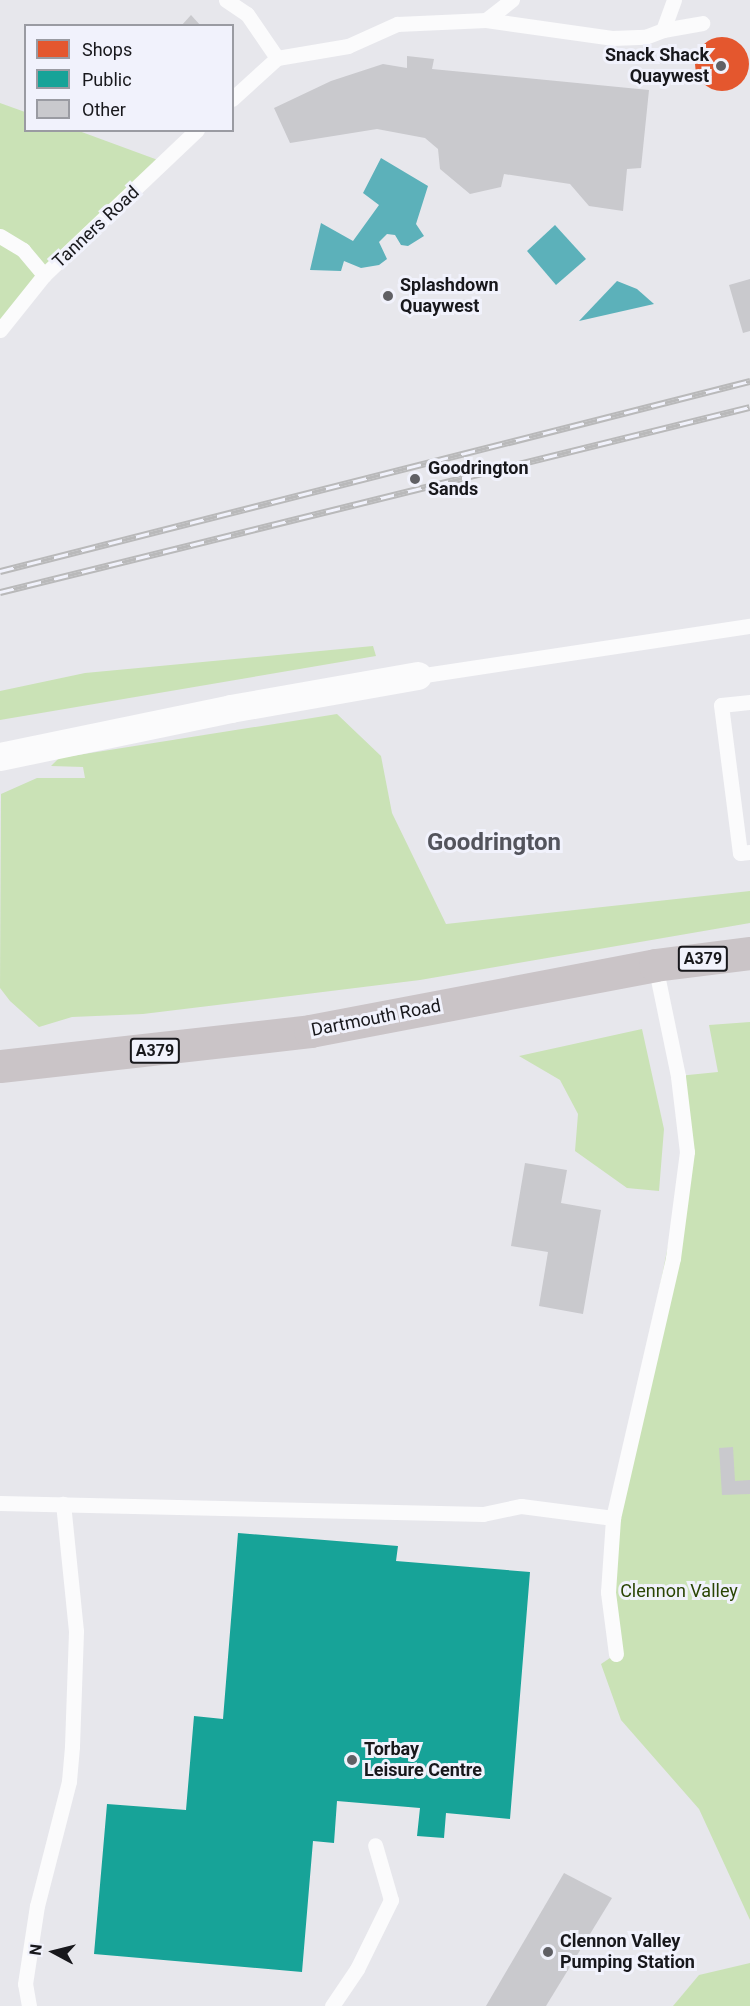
<!DOCTYPE html>
<style>
body{margin:0}
#map{position:relative;width:750px;height:2006px;overflow:hidden;background:#e7e7ec;font-family:Roboto,sans-serif}
div>[style]{position:absolute}
[style*='--x']{left:calc(var(--x)*1px);top:calc(var(--y)*1px);width:calc(var(--w)*1px);rotate:calc(var(--a)*1deg)}
.green>*{inset:0;background:#cae2b6}
.water>*{inset:0;background:#5cb1ba}
.shops>*{inset:0;background:#e4572e}
.round{border-radius:50%}
.public>*{inset:0;background:#17a398}
.building>*{inset:0;background:#c9c9cd}
.service>*{height:15px;margin:-7.5px;padding:0 7.5px;transform-origin:7.5px;border-radius:7.5px;background:#fbfbfc}
.minor>*{height:28px;margin:-14px;padding:0 14px;transform-origin:14px;border-radius:14px;background:#fbfbfc}
.primary>*{height:33px;margin:-16.5px;padding:0 16.5px;transform-origin:16.5px;border-radius:16.5px;background:#cac4c7}
.rail>*{height:7px;margin-top:-3.5px;transform-origin:0;background:repeating-linear-gradient(90deg,#f1f2fc 0 14px,#b9b9ba 0 28px);box-sizing:border-box;border-block:2px solid #b9b9ba}
.dots>*{width:16px;height:16px;translate:-50% -50%;box-sizing:border-box;border:3px solid #f1f2fc;border-radius:50%}
span{translate:-50% -50%;white-space:nowrap;text-align:center;line-height:1.15;-webkit-text-stroke:6px #f1f2fc;paint-order:stroke}
.shield-label span{padding:2px 4px;background:#f1f2fc;border:2px solid;border-radius:4px;-webkit-text-stroke-width:0}
.shield-label{font-size:16px;color:#18181c;font-weight:700}
.poi-label{font-size:18px;color:#18181c;font-weight:700}
.right{translate:-100% -50%;text-align:right}
.left{translate:0 -50%;text-align:left}
.street-label{font-size:18px;color:#18181c}
.park-label{font-size:18px;color:#2a4504}
.district-label{font-size:24px;color:#53545c;font-weight:700}
.legend{position:absolute;left:24px;top:24px;width:210px;height:108px;box-sizing:border-box;background:#f1f2fc;border:2px solid #9a9ba2;margin:0;padding:8px 10px;list-style:none;font-size:18px;color:#18181c}
.legend li{display:flex;align-items:center;gap:12px;height:30px}
.legend b{width:30px;border:2px solid #9a9ba2}
.north{position:absolute;left:24px;top:1922px;width:60px;height:60px;-webkit-text-stroke:4px #f1f2fc;paint-order:stroke;rotate:277deg;font-size:16px;font-weight:700;line-height:24px;text-align:center;color:#18181c}
.north::after{content:'';display:block;margin:auto;width:21px;height:27px;background:#18181c;clip-path:polygon(50% 0,100% 100%,50% 72%,0 100%)}
</style>
<div id="map">
<div class="green">
<i style="clip-path:polygon(0 103px,25px 112px,26px 130px,79px 131px,166px 163px,0 324px)"></i>
<i style="clip-path:polygon(373px 646px,376px 656px,0 720px,0 691px,85px 673px)"></i>
<i style="clip-path:polygon(337px 714px,381px 756px,392px 813px,446px 924px,750px 891px,750px 923px,420px 980px,143px 1014px,72px 1017px,39px 1027px,10px 1001px,0 988px,1px 794px,37px 778px,85px 778px,83px 767px,51px 766px,59px 758px)"></i>
<i style="clip-path:polygon(750px 1022px,750px 1920px,699px 1809px,621px 1720px,601px 1664px,616px 1654px,613px 1518px,687px 1152px,678px 1076px,718px 1072px,709px 1025px)"></i>
<i style="clip-path:polygon(642px 1029px,664px 1129px,659px 1191px,627px 1188px,575px 1151px,578px 1114px,560px 1080px,519px 1056px)"></i>
<i style="clip-path:polygon(750px 1963px,750px 2006px,673px 2006px,699px 1975px)"></i>
</div>
<div class="water">
<i style="clip-path:polygon(381px 158px,428px 186px,416px 224px,424px 236px,408px 246px,401px 245px,395px 235px,387px 234px,379px 242px,387px 259px,379px 265px,361px 268px,344px 261px,341px 271px,310px 270px,321px 223px,353px 241px,379px 205px,363px 193px)"></i>
<i style="clip-path:polygon(555px 225px,586px 259px,556px 285px,527px 251px)"></i>
<i style="clip-path:polygon(617px 281px,637px 289px,654px 304px,579px 321px)"></i>
</div>
<div class="shops">
<i class="round" style="left:695px;top:37px;width:54px;height:54px"></i>
</div>
<div class="public">
<i style="clip-path:polygon(238px 1533px,398px 1546px,396px 1561px,530px 1572px,510px 1819px,446px 1813px,444px 1838px,417px 1836px,420px 1808px,337px 1801px,334px 1843px,313px 1841px,302px 1972px,94px 1954px,107px 1804px,186px 1810px,194px 1716px,223px 1719px)"></i>
</div>
<div class="building">
<i style="clip-path:polygon(191px 15px,201px 26px,181px 26px)"></i>
<i style="clip-path:polygon(407px 56px,434px 59px,432px 69px,649px 90px,641px 168px,627px 169px,623px 211px,589px 206px,570px 184px,504px 174px,501px 187px,470px 194px,440px 169px,438px 149px,425px 138px,377px 129px,290px 143px,274px 108px,331px 81px,383px 64px,407px 68px)"></i>
<i style="clip-path:polygon(750px 279px,750px 331px,743px 333px,729px 285px)"></i>
<i style="clip-path:polygon(525px 1163px,567px 1170px,561px 1203px,601px 1210px,583px 1314px,539px 1306px,548px 1252px,511px 1246px)"></i>
<i style="clip-path:polygon(733px 1447px,735px 1481px,750px 1480px,750px 1494px,722px 1495px,719px 1448px)"></i>
<i style="clip-path:polygon(564px 1873px,612px 1898px,546px 2006px,486px 2006px)"></i>
</div>
<div class="service">
<i style="--x:226;--y:0;--w:25;--a:34"></i>
<i style="--x:247;--y:14;--w:53;--a:55.7"></i>
<i style="--x:486;--y:20;--w:33;--a:-38"></i>
<i style="--x:663;--y:30;--w:40;--a:-10"></i>
<i style="--x:232;--y:99;--w:61;--a:-42.3"></i>
<i style="--x:277;--y:58;--w:72;--a:-9.6"></i>
<i style="--x:348;--y:46;--w:54;--a:-24.2"></i>
<i style="--x:397;--y:24;--w:89;--a:-2.6"></i>
<i style="--x:486;--y:20;--w:127;--a:8.1"></i>
<i style="--x:612;--y:38;--w:33;--a:-2"></i>
<i style="--x:645;--y:37;--w:19;--a:-21"></i>
<i style="--x:663;--y:30;--w:32;--a:-70"></i>
<i style="--x:0;--y:236;--w:27;--a:31"></i>
<i style="--x:23;--y:250;--w:33;--a:50"></i>
<i style="--x:0;--y:330;--w:70;--a:-51.3"></i>
<i style="--x:44;--y:275;--w:211;--a:-43.5"></i>
<i style="--x:418;--y:676;--w:336;--a:-8.6"></i>
<i style="--x:750;--y:702;--w:29;--a:174"></i>
<i style="--x:721;--y:705;--w:149;--a:82.7"></i>
<i style="--x:740;--y:853;--w:10;--a:-6"></i>
<i style="--x:0;--y:1503;--w:483;--a:1.3"></i>
<i style="--x:483;--y:1514;--w:39;--a:-12"></i>
<i style="--x:521;--y:1506;--w:93;--a:7.4"></i>
<i style="--x:616;--y:1654;--w:63;--a:-97.4"></i>
<i style="--x:608;--y:1592;--w:74;--a:-86.1"></i>
<i style="--x:613;--y:1518;--w:267;--a:-77"></i>
<i style="--x:673;--y:1258;--w:107;--a:-82.5"></i>
<i style="--x:687;--y:1152;--w:77;--a:-96.8"></i>
<i style="--x:678;--y:1076;--w:113;--a:-101.7"></i>
<i style="--x:29;--y:2006;--w:22;--a:-100"></i>
<i style="--x:25;--y:1984;--w:79;--a:-81.3"></i>
<i style="--x:37;--y:1906;--w:129;--a:-75.6"></i>
<i style="--x:69;--y:1781;--w:35;--a:-85"></i>
<i style="--x:72;--y:1746;--w:115;--a:-88"></i>
<i style="--x:76;--y:1631;--w:128;--a:-95.8"></i>
<i style="--x:332;--y:2006;--w:45;--a:-56"></i>
<i style="--x:357;--y:1969;--w:77;--a:-63.8"></i>
<i style="--x:391;--y:1900;--w:57;--a:-106.2"></i>
</div>
<div class="minor">
<i style="--x:0;--y:757;--w:236;--a:-11.7"></i>
<i style="--x:231;--y:709;--w:190;--a:-10"></i>
</div>
<div class="primary">
<i style="--x:0;--y:1066;--w:312;--a:-6.4"></i>
<i style="--x:310;--y:1031;--w:351;--a:-10.8"></i>
<i style="--x:655;--y:965;--w:96;--a:-7.2"></i>
</div>
<div class="rail">
<i style="--x:0;--y:571;--w:774;--a:-14.22"></i>
<i style="--x:0;--y:592;--w:772;--a:-13.86"></i>
</div>
<div class="dots">
<i style="left:721px;top:66px;background:#606065"></i>
<i style="left:388px;top:296px;background:#606065"></i>
<i style="left:415px;top:479px;background:#606065"></i>
<i style="left:352px;top:1760px;background:#606065"></i>
<i style="left:548px;top:1952px;background:#606065"></i>
</div>
<div class="shield-label">
<span style="left:703px;top:959px">A379</span>
<span style="left:155px;top:1051px">A379</span>
</div>
<div class="poi-label">
<span class="right" style="left:709px;top:66px">Snack Shack<br>Quaywest</span>
<span class="left" style="left:400px;top:296px">Splashdown<br>Quaywest</span>
<span class="left" style="left:428px;top:479px">Goodrington<br>Sands</span>
<span class="left" style="left:364px;top:1760px">Torbay<br>Leisure Centre</span>
<span class="left" style="left:560px;top:1952px">Clennon Valley<br>Pumping Station</span>
</div>
<div class="street-label">
<span style="left:96px;top:227px;rotate:-43deg">Tanners Road</span>
<span style="left:376px;top:1018px;rotate:-11deg">Dartmouth Road</span>
</div>
<div class="park-label">
<span style="left:679px;top:1591px">Clennon Valley</span>
</div>
<div class="district-label">
<span style="left:494px;top:843px">Goodrington</span>
</div>
<ul class="legend">
<li><b style="height:16px;background:#e4572e"></b>Shops</li>
<li><b style="height:16px;background:#17a398"></b>Public</li>
<li><b style="height:16px;background:#c9c9cd"></b>Other</li>
</ul>
<div class="north">N</div>
</div>
